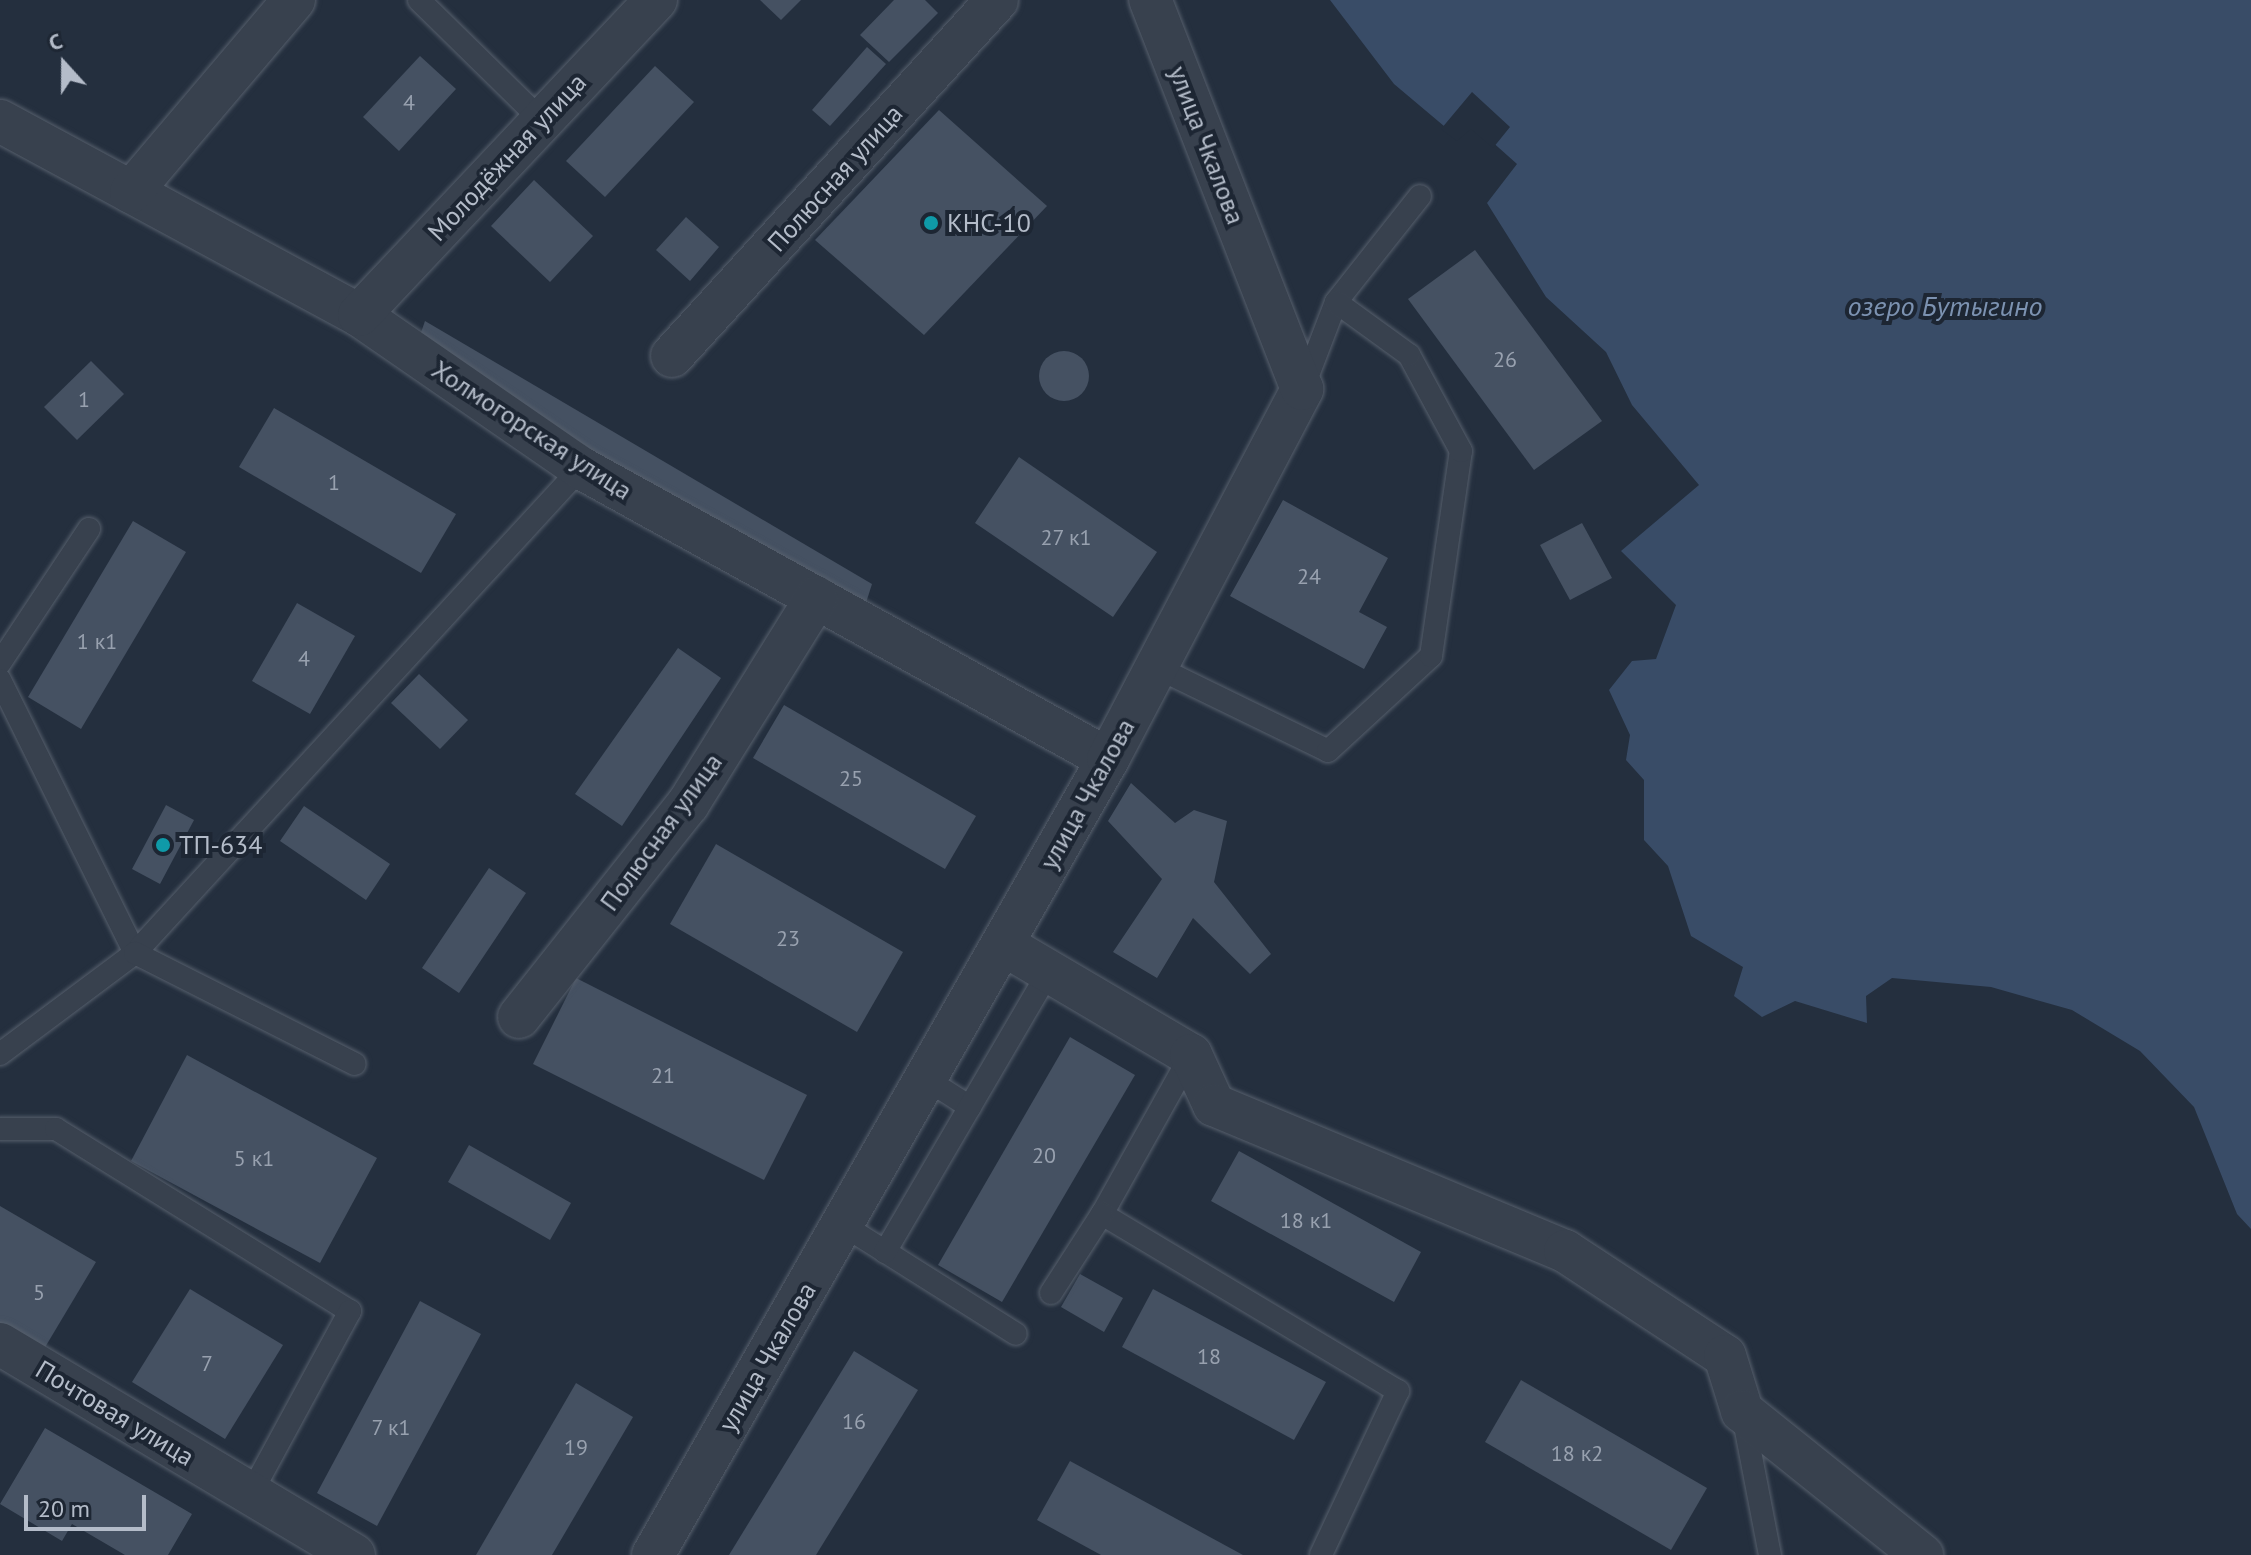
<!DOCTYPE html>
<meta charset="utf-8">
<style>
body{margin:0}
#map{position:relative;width:2251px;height:1555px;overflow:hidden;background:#242f3e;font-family:"PT Sans",sans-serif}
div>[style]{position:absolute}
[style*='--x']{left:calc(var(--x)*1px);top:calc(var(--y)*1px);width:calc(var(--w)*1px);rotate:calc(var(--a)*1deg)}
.water>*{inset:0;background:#394c67}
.pier>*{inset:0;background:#242f3e}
.building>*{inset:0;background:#455162}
.round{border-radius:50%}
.roads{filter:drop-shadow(0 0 2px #565f6c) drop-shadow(0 0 2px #565f6c)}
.lane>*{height:22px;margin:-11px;padding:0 11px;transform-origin:11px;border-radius:11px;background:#38414e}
.street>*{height:42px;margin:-21px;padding:0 21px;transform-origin:21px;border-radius:21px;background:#38414e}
.dots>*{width:22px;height:22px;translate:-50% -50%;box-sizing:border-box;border:4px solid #1d2633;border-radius:50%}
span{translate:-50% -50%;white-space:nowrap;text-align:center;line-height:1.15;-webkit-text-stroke:8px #1d2633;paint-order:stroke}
.number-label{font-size:22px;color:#98a1af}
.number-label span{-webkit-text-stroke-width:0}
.street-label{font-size:26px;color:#b4bcc9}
.poi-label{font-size:26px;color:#b4bcc9}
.left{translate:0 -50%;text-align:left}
.water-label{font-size:28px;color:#7c92b1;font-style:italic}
.north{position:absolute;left:24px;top:24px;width:80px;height:80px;-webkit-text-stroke:6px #1d2633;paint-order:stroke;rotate:339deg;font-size:22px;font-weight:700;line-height:32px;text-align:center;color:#b4bcc9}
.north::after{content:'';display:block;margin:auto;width:28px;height:36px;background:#b4bcc9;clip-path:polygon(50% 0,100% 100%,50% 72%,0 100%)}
.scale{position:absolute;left:24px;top:1495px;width:122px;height:36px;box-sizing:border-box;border:4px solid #b4bcc9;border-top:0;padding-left:10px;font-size:24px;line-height:28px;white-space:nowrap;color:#b4bcc9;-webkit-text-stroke:6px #1d2633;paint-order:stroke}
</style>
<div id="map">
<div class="water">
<i style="clip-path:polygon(1330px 0,2251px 0,2251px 1229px,2237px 1214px,2194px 1107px,2140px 1051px,2072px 1010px,1991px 987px,1892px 978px,1866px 996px,1867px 1023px,1795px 1001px,1762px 1017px,1734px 996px,1743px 967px,1691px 936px,1668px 866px,1644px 840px,1644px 780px,1626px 760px,1630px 735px,1609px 690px,1632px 661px,1656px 659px,1676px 605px,1621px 551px,1699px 485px,1632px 405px,1606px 352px,1546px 297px,1487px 203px,1517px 164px,1471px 123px,1457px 137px,1394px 84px)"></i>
</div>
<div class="pier">
<i style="clip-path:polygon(1472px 92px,1510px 127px,1493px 148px,1471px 129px,1457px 141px,1441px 129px)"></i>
</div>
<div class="building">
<i style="clip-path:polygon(760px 0,801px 0,781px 20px)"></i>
<i style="clip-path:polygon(894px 0,925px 0,938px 13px,889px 62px,860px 35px)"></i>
<i style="clip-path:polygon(867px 47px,886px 64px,830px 126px,812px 110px)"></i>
<i style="clip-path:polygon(420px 56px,456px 89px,399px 151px,363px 117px)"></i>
<i style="clip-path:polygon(655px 66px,694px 102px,605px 197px,566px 161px)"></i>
<i style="clip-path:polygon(939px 110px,1047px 206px,924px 335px,815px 240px)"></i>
<i style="clip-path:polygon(534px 180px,593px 236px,550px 282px,491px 226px)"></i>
<i style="clip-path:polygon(686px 217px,719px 247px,690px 281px,656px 250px)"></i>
<i style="clip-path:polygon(1475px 250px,1602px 421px,1534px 470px,1408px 299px)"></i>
<i style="clip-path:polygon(425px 321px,872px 584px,864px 609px,568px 443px,417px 344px)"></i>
<i class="round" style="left:1039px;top:351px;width:50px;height:50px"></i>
<i style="clip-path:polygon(91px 361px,124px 394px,77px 440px,44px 407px)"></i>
<i style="clip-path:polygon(274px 408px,456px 514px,421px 573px,239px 467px)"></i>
<i style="clip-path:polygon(1019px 457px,1157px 552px,1113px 617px,975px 523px)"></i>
<i style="clip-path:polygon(1283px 500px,1388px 558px,1359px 612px,1387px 627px,1364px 669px,1230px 596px)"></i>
<i style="clip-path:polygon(133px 521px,186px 552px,81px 729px,28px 697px)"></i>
<i style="clip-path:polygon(1582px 523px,1612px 578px,1570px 600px,1540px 545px)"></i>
<i style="clip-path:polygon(297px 603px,355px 636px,310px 714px,252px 681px)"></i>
<i style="clip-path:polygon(678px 648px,721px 678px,622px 826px,575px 794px)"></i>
<i style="clip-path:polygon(419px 674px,468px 720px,440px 749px,391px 703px)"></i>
<i style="clip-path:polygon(784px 705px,976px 816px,945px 869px,753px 758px)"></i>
<i style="clip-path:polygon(1131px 783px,1175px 823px,1194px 810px,1227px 821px,1214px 882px,1271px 954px,1250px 974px,1193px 918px,1157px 978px,1113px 952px,1162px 879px,1108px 821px)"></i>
<i style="clip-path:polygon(166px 805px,194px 820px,160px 884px,132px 869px)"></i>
<i style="clip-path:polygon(304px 806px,390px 864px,366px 900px,280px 841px)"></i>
<i style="clip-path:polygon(716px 844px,903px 952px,857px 1032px,670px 924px)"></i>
<i style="clip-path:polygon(489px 868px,526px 893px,459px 993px,422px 968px)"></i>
<i style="clip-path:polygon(576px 978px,807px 1095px,764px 1180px,533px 1064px)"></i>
<i style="clip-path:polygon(1070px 1037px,1135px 1075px,1002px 1302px,938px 1265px)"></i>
<i style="clip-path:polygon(187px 1055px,377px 1158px,320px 1263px,131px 1161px)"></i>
<i style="clip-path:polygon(469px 1145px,571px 1203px,550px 1240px,448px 1182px)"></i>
<i style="clip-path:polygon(1239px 1151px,1421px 1252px,1394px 1302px,1211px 1201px)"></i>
<i style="clip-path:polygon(0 1206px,96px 1262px,44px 1349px,0 1323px)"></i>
<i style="clip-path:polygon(1080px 1274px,1123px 1298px,1104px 1332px,1061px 1307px)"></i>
<i style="clip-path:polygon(190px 1289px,283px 1345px,225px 1439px,132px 1382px)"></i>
<i style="clip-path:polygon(1153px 1289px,1326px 1382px,1294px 1440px,1122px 1347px)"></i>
<i style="clip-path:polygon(420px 1301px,481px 1334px,377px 1526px,317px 1493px)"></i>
<i style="clip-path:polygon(854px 1351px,918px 1390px,816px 1555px,729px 1555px)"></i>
<i style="clip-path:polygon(1521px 1380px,1707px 1488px,1671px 1550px,1485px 1442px)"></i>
<i style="clip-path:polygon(576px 1383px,633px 1417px,552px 1555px,476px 1555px)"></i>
<i style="clip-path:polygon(45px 1428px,192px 1514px,168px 1555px,125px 1555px,72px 1524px,62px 1541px,0 1504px)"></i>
<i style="clip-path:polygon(1070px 1461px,1243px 1555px,1101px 1555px,1068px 1537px,1037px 1520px)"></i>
</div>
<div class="roads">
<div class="lane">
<i style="--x:419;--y:0;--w:173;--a:44.5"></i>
<i style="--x:1303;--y:388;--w:92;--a:-69"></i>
<i style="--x:1336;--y:302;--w:135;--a:-51.6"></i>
<i style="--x:0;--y:663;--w:161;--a:-56.4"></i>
<i style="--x:1156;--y:667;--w:191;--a:26"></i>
<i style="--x:1328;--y:751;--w:140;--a:-42.7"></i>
<i style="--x:1431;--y:656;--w:207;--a:-81.7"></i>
<i style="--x:1461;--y:451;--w:109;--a:-118.4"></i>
<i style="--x:1409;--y:355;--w:90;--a:-144"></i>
<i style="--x:0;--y:680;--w:305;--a:63.7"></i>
<i style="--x:135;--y:953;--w:659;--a:-47.4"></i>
<i style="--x:0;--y:1054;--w:169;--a:-36.8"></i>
<i style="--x:135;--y:953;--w:246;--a:26.8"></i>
<i style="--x:1191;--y:1055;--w:182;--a:119.2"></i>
<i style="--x:1102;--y:1214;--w:345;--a:30.9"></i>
<i style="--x:1398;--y:1391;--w:181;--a:115.2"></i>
<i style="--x:926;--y:1079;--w:52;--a:32.5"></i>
<i style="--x:0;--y:1129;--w:56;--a:0"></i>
<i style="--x:56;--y:1129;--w:346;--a:31.8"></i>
<i style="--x:350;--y:1311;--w:207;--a:118.5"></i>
<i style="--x:843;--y:1225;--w:204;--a:32.2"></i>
<i style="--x:885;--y:1252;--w:325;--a:-59.7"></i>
<i style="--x:1051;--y:1293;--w:94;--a:-57.2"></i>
<i style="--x:1743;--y:1415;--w:143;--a:79.1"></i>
</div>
<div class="street">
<i style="--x:0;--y:121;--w:408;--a:28.4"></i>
<i style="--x:359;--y:315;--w:270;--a:34.6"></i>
<i style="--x:581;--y:468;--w:602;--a:28.91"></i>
<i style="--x:131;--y:192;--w:252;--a:-49.7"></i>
<i style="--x:359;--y:315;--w:433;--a:-46.7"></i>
<i style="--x:672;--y:356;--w:482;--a:-47.6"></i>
<i style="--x:1004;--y:945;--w:217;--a:30.5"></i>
<i style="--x:1191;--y:1055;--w:55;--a:65.3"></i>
<i style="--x:1214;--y:1105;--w:380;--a:22.6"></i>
<i style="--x:1565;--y:1251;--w:191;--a:33.3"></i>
<i style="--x:1725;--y:1356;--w:58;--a:72.8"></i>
<i style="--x:1742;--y:1411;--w:231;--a:38.7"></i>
<i style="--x:519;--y:1017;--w:272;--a:-51.6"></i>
<i style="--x:688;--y:804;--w:243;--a:-58.1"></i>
<i style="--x:0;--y:1344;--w:412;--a:30.8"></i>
<i style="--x:653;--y:1555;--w:917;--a:-60.25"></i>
<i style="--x:1108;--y:759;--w:418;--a:-62.3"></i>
<i style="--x:1302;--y:389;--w:418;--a:-111.3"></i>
</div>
</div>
<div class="dots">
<i style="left:931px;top:223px;background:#0f9aa8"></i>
<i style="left:163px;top:845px;background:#0f9aa8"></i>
</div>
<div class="number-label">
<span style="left:409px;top:103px">4</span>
<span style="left:1505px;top:360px">26</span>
<span style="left:84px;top:400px">1</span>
<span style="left:334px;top:483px">1</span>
<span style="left:1066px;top:538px">27 к1</span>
<span style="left:1309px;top:577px">24</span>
<span style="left:97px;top:642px">1 к1</span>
<span style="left:304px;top:659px">4</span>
<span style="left:851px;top:779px">25</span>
<span style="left:788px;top:939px">23</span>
<span style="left:663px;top:1076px">21</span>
<span style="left:1044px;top:1156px">20</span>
<span style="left:254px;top:1159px">5 к1</span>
<span style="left:1306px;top:1221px">18 к1</span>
<span style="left:39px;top:1293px">5</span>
<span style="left:1209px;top:1357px">18</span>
<span style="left:207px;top:1364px">7</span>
<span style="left:854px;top:1422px">16</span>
<span style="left:391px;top:1428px">7 к1</span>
<span style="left:576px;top:1448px">19</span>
<span style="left:1577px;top:1454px">18 к2</span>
</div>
<div class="street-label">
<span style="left:1207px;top:145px;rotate:69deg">улица Чкалова</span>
<span style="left:507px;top:157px;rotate:-47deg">Молодёжная улица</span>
<span style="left:835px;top:178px;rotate:-48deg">Полюсная улица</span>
<span style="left:532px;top:430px;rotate:33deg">Холмогорская улица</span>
<span style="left:1087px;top:794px;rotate:-61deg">улица Чкалова</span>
<span style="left:661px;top:832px;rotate:-54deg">Полюсная улица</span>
<span style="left:767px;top:1357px;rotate:-60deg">улица Чкалова</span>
<span style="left:115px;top:1413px;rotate:31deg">Почтовая улица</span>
</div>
<div class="poi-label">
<span class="left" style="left:947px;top:223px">КНС-10</span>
<span class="left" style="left:179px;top:845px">ТП-634</span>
</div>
<div class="water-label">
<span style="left:1945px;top:306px">озеро Бутыгино</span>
</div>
<div class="north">С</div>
<div class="scale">20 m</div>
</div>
